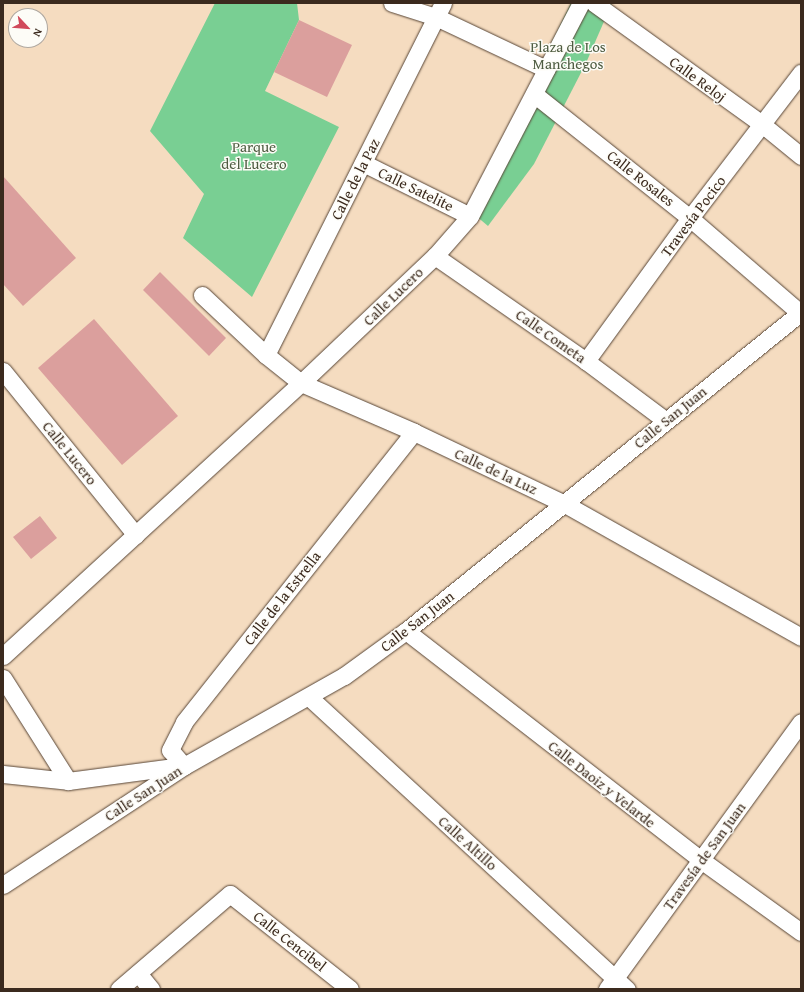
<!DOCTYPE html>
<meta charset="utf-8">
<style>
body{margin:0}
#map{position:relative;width:804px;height:992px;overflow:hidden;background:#f5dcc0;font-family:"Gentium Book Plus",serif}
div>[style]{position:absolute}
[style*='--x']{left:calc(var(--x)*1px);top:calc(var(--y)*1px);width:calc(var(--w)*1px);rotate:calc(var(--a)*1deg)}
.green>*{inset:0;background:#79cf93}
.building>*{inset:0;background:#db9f9d}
.roads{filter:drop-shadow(0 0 1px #574536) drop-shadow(0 0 1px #574536)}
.street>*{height:17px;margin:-8.5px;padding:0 8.5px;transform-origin:8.5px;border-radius:8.5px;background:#fff}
span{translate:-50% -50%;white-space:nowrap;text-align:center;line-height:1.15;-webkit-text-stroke:3px #fdfcf7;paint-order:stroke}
.park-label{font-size:15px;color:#4e5c41}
.street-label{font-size:15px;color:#3b2a1e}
.frame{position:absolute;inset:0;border:4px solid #3b2a1e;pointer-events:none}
.north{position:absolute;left:8px;top:8px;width:40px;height:40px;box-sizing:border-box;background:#fdfcf7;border:1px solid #afa8a0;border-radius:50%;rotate:116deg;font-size:11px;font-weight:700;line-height:16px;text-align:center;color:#3b2a1e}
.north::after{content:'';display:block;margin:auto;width:14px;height:18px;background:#d1495b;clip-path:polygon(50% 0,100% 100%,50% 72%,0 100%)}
</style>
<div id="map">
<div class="green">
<i style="clip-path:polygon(215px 3px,297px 3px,299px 20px,265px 91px,339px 127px,252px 297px,183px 238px,204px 194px,150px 131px)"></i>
<i style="clip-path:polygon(571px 3px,612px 3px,586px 63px,534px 164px,488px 226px,469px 210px)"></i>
</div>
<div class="building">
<i style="clip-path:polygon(299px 20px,352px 45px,327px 97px,274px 72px)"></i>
<i style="clip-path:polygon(3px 176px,76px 258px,23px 306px,3px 284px)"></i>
<i style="clip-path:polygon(160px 272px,226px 338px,209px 356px,143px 290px)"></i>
<i style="clip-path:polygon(94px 319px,178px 416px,122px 465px,38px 368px)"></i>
<i style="clip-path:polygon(40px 516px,57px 538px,31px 559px,13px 537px)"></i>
</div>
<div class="roads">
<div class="street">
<i style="--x:392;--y:3;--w:46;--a:17.7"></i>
<i style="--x:436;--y:17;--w:122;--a:25.3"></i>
<i style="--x:594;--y:3;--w:208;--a:35.8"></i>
<i style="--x:763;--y:125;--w:49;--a:39.2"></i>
<i style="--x:534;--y:94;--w:199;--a:38.5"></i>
<i style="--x:690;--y:218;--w:145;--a:40.8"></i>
<i style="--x:363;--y:163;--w:119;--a:26.4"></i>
<i style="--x:435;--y:256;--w:184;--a:34.8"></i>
<i style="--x:586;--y:361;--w:99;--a:36.8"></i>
<i style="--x:202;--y:295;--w:88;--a:43.2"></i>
<i style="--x:266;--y:355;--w:45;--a:38.7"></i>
<i style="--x:301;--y:383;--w:123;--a:23.4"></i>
<i style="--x:414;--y:432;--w:167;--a:25.5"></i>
<i style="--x:565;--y:504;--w:271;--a:29.4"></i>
<i style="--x:266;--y:355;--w:394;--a:-63.3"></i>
<i style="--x:586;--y:361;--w:177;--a:-54"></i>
<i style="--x:690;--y:218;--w:183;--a:-52.6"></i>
<i style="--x:3;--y:371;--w:211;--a:51"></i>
<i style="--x:406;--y:631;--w:373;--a:37.8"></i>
<i style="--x:701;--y:860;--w:123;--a:35.8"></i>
<i style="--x:3;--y:656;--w:404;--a:-42.5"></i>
<i style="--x:301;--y:383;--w:185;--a:-43.5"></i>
<i style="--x:435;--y:256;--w:53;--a:-48.8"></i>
<i style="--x:470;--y:216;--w:240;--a:-62.5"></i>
<i style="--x:3;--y:678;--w:122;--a:57.7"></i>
<i style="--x:309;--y:697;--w:432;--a:42.6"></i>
<i style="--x:184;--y:766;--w:21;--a:-131"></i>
<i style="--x:170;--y:750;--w:31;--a:-63"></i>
<i style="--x:184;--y:722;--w:370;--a:-51.6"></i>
<i style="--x:3;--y:774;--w:65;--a:6.1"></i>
<i style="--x:68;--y:781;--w:113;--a:-7.6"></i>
<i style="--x:3;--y:885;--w:217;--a:-33.3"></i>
<i style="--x:184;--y:766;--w:184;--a:-29.4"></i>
<i style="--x:344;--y:676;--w:77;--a:-36"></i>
<i style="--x:406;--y:631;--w:508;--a:-38.92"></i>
<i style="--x:138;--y:973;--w:21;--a:51"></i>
<i style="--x:119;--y:989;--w:146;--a:-40.6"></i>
<i style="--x:230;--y:894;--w:153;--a:38.4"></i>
<i style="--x:607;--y:989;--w:330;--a:-54"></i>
</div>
</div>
<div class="park-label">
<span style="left:568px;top:55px">Plaza de Los<br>Manchegos</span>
<span style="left:254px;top:155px">Parque<br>del Lucero</span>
</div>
<div class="street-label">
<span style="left:698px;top:79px;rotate:36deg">Calle Reloj</span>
<span style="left:641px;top:178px;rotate:38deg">Calle Rosales</span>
<span style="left:355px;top:179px;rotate:-63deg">Calle de la Paz</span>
<span style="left:416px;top:189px;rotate:26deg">Calle Satelite</span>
<span style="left:693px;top:216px;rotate:-53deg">Travesía Pocico</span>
<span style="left:393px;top:296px;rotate:-44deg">Calle Lucero</span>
<span style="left:551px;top:336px;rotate:35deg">Calle Cometa</span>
<span style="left:670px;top:417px;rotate:-39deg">Calle San Juan</span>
<span style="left:70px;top:453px;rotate:51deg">Calle Lucero</span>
<span style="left:496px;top:471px;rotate:25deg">Calle de la Luz</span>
<span style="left:282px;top:598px;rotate:-52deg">Calle de la Estrella</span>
<span style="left:417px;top:621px;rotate:-38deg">Calle San Juan</span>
<span style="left:602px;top:784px;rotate:38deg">Calle Daoiz y Velarde</span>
<span style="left:143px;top:793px;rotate:-33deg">Calle San Juan</span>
<span style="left:468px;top:843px;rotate:42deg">Calle Altillo</span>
<span style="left:704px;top:856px;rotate:-54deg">Travesía de San Juan</span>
<span style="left:290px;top:941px;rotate:38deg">Calle Cencibel</span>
</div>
<div class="frame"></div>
<div class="north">N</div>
</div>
